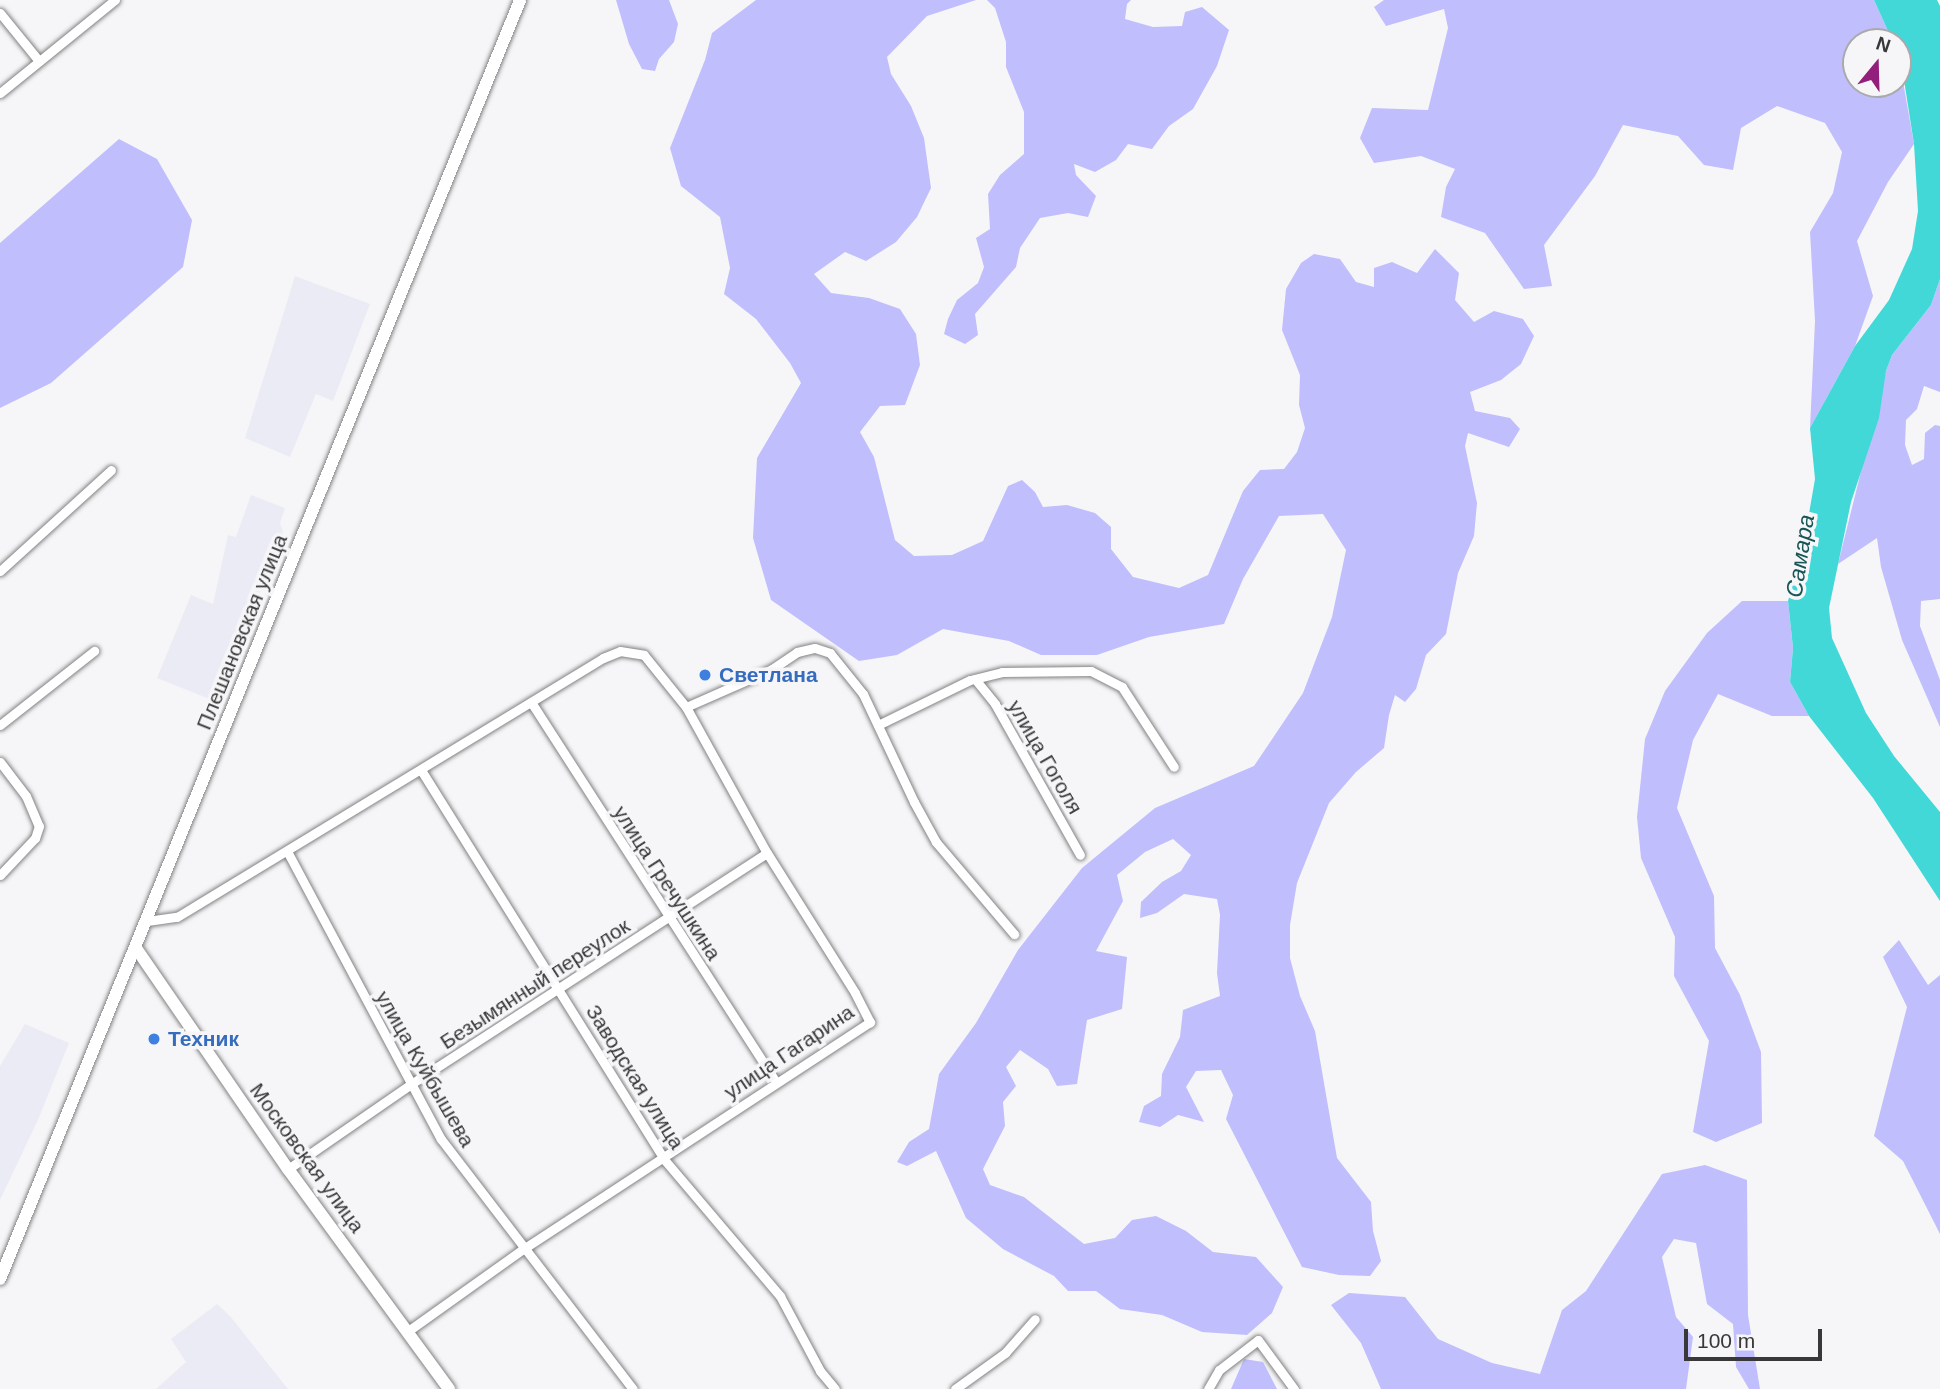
<!DOCTYPE html>
<meta charset="utf-8">
<style>
body{margin:0}
#map{position:relative;width:1940px;height:1389px;overflow:hidden;background:#f6f6f8;font-family:Arial,sans-serif}
div>[style]{position:absolute}
[style*='--x']{left:calc(var(--x)*1px);top:calc(var(--y)*1px);width:calc(var(--w)*1px);rotate:calc(var(--a)*1deg)}
.built>*{inset:0;background:#ebebf5}
.green>*{inset:0;background:#c0befd}
.water>*{inset:0;background:#43d8d8}
.roads{filter:drop-shadow(0 0 2px #828284) drop-shadow(0 0 2px #828284)}
.street>*{height:9px;margin:-4.5px;padding:0 4.5px;transform-origin:4.5px;border-radius:4.5px;background:#fff}
.secondary>*{height:12px;margin:-6px;padding:0 6px;transform-origin:6px;border-radius:6px;background:#fff}
.dots>*{width:19px;height:19px;translate:-50% -50%;box-sizing:border-box;border:4px solid #f6f6f8;border-radius:50%}
span{translate:-50% -50%;white-space:nowrap;text-align:center;line-height:1.15;-webkit-text-stroke:7px #f6f6f8;paint-order:stroke}
.street-label{font-size:21px;color:#383839}
.shop-label{font-size:21px;color:#366cbe;font-weight:700}
.left{translate:0 -50%;text-align:left}
.water-label{font-size:23px;color:#185555;font-style:italic}
.north{position:absolute;left:1842px;top:28px;width:70px;height:70px;box-sizing:border-box;background:#f6f6f8;border:2px solid #aaaaac;border-radius:50%;rotate:19deg;font-size:19px;font-weight:700;line-height:28px;text-align:center;color:#383839}
.north::after{content:'';display:block;margin:auto;width:24px;height:32px;background:#931f7d;clip-path:polygon(50% 0,100% 100%,50% 72%,0 100%)}
.scale{position:absolute;left:1684px;top:1329px;width:138px;height:32px;box-sizing:border-box;border:4px solid #383839;border-top:0;padding-left:9px;font-size:21px;line-height:24px;white-space:nowrap;color:#383839;-webkit-text-stroke:5px #f6f6f8;paint-order:stroke}
</style>
<div id="map">
<div class="built">
<i style="clip-path:polygon(295px 276px,370px 304px,333px 401px,316px 394px,290px 457px,245px 438px)"></i>
<i style="clip-path:polygon(251px 495px,285px 508px,280px 523px,283px 532px,217px 702px,157px 678px,191px 595px,213px 604px,228px 535px,236px 537px)"></i>
<i style="clip-path:polygon(25px 1024px,69px 1043px,38px 1120px,0 1200px,0 1066px)"></i>
<i style="clip-path:polygon(217px 1304px,230px 1316px,288px 1389px,156px 1389px,186px 1362px,171px 1339px)"></i>
</div>
<div class="green">
<i style="clip-path:polygon(616px 0,669px 0,678px 24px,674px 42px,659px 59px,655px 71px,642px 69px,629px 44px)"></i>
<i style="clip-path:polygon(756px 0,976px 0,927px 16px,887px 57px,891px 74px,911px 106px,924px 138px,931px 188px,917px 217px,896px 242px,866px 261px,845px 252px,814px 274px,831px 293px,869px 298px,900px 309px,916px 334px,920px 365px,905px 405px,880px 406px,860px 432px,874px 457px,895px 540px,914px 556px,952px 555px,983px 541px,1008px 486px,1022px 480px,1035px 492px,1043px 507px,1067px 505px,1095px 513px,1111px 527px,1111px 549px,1133px 577px,1179px 588px,1208px 575px,1243px 491px,1260px 470px,1284px 469px,1297px 452px,1305px 428px,1299px 405px,1300px 375px,1282px 330px,1286px 289px,1301px 263px,1314px 254px,1340px 259px,1356px 282px,1374px 287px,1374px 268px,1392px 262px,1417px 273px,1435px 249px,1459px 273px,1455px 300px,1474px 322px,1494px 311px,1523px 319px,1534px 336px,1521px 364px,1501px 380px,1470px 392px,1475px 411px,1510px 418px,1520px 429px,1509px 447px,1468px 433px,1465px 446px,1477px 503px,1474px 536px,1458px 573px,1446px 634px,1426px 655px,1416px 689px,1405px 702px,1395px 695px,1389px 715px,1384px 748px,1356px 772px,1329px 803px,1297px 883px,1290px 925px,1290px 958px,1300px 996px,1315px 1031px,1337px 1158px,1371px 1202px,1373px 1231px,1381px 1261px,1370px 1276px,1339px 1275px,1302px 1267px,1226px 1119px,1233px 1095px,1221px 1070px,1196px 1071px,1186px 1087px,1204px 1122px,1178px 1115px,1160px 1127px,1139px 1122px,1144px 1106px,1161px 1096px,1162px 1074px,1180px 1037px,1183px 1010px,1220px 996px,1217px 973px,1220px 915px,1217px 899px,1184px 894px,1157px 913px,1140px 918px,1141px 902px,1162px 882px,1181px 871px,1191px 855px,1173px 839px,1145px 852px,1117px 875px,1123px 901px,1096px 951px,1127px 957px,1122px 1009px,1087px 1020px,1077px 1084px,1057px 1086px,1048px 1069px,1020px 1050px,1006px 1067px,1016px 1086px,1003px 1102px,1005px 1126px,983px 1169px,990px 1185px,1024px 1197px,1084px 1244px,1115px 1238px,1132px 1220px,1156px 1216px,1186px 1231px,1213px 1252px,1256px 1257px,1283px 1287px,1272px 1313px,1247px 1335px,1202px 1332px,1162px 1315px,1120px 1309px,1096px 1291px,1068px 1291px,1054px 1276px,1003px 1249px,966px 1218px,936px 1151px,907px 1166px,897px 1162px,909px 1142px,929px 1129px,939px 1074px,976px 1023px,1018px 950px,1082px 868px,1155px 808px,1254px 766px,1303px 693px,1332px 617px,1346px 550px,1323px 514px,1279px 516px,1243px 579px,1224px 624px,1149px 637px,1097px 655px,1041px 655px,1009px 641px,943px 629px,897px 655px,859px 661px,771px 600px,753px 538px,757px 458px,801px 383px,790px 363px,756px 319px,724px 294px,730px 268px,720px 217px,681px 186px,670px 148px,705px 60px,712px 33px)"></i>
<i style="clip-path:polygon(987px 0,1131px 0,1127px 4px,1125px 19px,1153px 27px,1182px 26px,1185px 12px,1202px 7px,1229px 30px,1217px 66px,1193px 109px,1169px 126px,1152px 149px,1128px 144px,1116px 160px,1095px 172px,1074px 164px,1076px 175px,1096px 196px,1088px 217px,1068px 213px,1040px 218px,1020px 248px,1016px 267px,975px 314px,978px 335px,965px 344px,944px 334px,948px 319px,957px 300px,978px 283px,984px 267px,976px 238px,990px 229px,988px 194px,1000px 175px,1024px 154px,1024px 112px,1006px 67px,1006px 42px,995px 8px)"></i>
<i style="clip-path:polygon(1384px 0,1874px 0,1893px 42px,1856px 42px,1856px 84px,1898px 84px,1898px 53px,1914px 144px,1888px 182px,1857px 241px,1873px 296px,1855px 346px,1810px 428px,1815px 321px,1810px 232px,1833px 193px,1842px 152px,1825px 123px,1777px 106px,1741px 128px,1733px 170px,1704px 165px,1678px 136px,1623px 125px,1595px 176px,1544px 245px,1552px 286px,1524px 289px,1485px 233px,1441px 217px,1446px 187px,1455px 169px,1421px 156px,1374px 163px,1360px 138px,1372px 108px,1428px 110px,1448px 28px,1444px 9px,1386px 26px,1374px 7px)"></i>
<i style="clip-path:polygon(119px 139px,157px 159px,192px 220px,183px 267px,51px 383px,0 408px,0 243px)"></i>
<i style="clip-path:polygon(1940px 279px,1940px 392px,1924px 386px,1917px 409px,1906px 420px,1905px 445px,1912px 465px,1924px 459px,1925px 433px,1935px 425px,1940px 426px,1940px 599px,1921px 601px,1920px 626px,1940px 680px,1940px 727px,1902px 640px,1881px 567px,1877px 538px,1838px 564px,1886px 371px,1892px 355px,1931px 305px)"></i>
<i style="clip-path:polygon(1742px 601px,1788px 601px,1793px 648px,1790px 682px,1809px 716px,1772px 716px,1718px 694px,1693px 740px,1677px 808px,1714px 896px,1715px 948px,1740px 995px,1761px 1052px,1762px 1123px,1716px 1142px,1693px 1132px,1709px 1041px,1674px 976px,1675px 937px,1641px 858px,1637px 817px,1645px 739px,1665px 691px,1707px 633px)"></i>
<i style="clip-path:polygon(1899px 940px,1928px 985px,1940px 975px,1940px 1234px,1903px 1161px,1874px 1136px,1907px 1007px,1883px 957px)"></i>
<i style="clip-path:polygon(1705px 1165px,1747px 1180px,1748px 1315px,1760px 1389px,1749px 1389px,1736px 1367px,1733px 1324px,1707px 1304px,1696px 1243px,1674px 1239px,1662px 1257px,1676px 1317px,1693px 1337px,1686px 1389px,1381px 1389px,1361px 1343px,1331px 1305px,1349px 1293px,1405px 1297px,1438px 1339px,1492px 1363px,1540px 1374px,1562px 1310px,1586px 1291px,1662px 1174px)"></i>
<i style="clip-path:polygon(1244px 1359px,1263px 1362px,1277px 1389px,1231px 1389px)"></i>
</div>
<div class="water">
<i style="clip-path:polygon(1874px 0,1937px 0,1940px 6px,1940px 279px,1931px 305px,1892px 355px,1886px 371px,1879px 418px,1851px 502px,1829px 608px,1832px 638px,1866px 713px,1894px 756px,1940px 812px,1940px 901px,1873px 798px,1809px 716px,1790px 682px,1793px 648px,1788px 601px,1803px 548px,1815px 479px,1810px 428px,1855px 346px,1889px 300px,1912px 249px,1918px 211px,1914px 144px,1898px 42px,1893px 42px)"></i>
</div>
<div class="roads">
<div class="street">
<i style="--x:0;--y:13;--w:62;--a:50.9"></i>
<i style="--x:0;--y:93;--w:148;--a:-39"></i>
<i style="--x:0;--y:571;--w:150;--a:-42.3"></i>
<i style="--x:975;--y:679;--w:32;--a:51"></i>
<i style="--x:995;--y:704;--w:173;--a:60.6"></i>
<i style="--x:531;--y:702;--w:452;--a:57.2"></i>
<i style="--x:686;--y:707;--w:94;--a:-23.8"></i>
<i style="--x:772;--y:669;--w:30;--a:-34"></i>
<i style="--x:797;--y:652;--w:18;--a:-13"></i>
<i style="--x:815;--y:648;--w:16;--a:18"></i>
<i style="--x:830;--y:653;--w:53;--a:51.2"></i>
<i style="--x:863;--y:694;--w:119;--a:64.7"></i>
<i style="--x:914;--y:802;--w:46;--a:61.2"></i>
<i style="--x:936;--y:842;--w:121;--a:49.7"></i>
<i style="--x:0;--y:725;--w:120;--a:-38.2"></i>
<i style="--x:878;--y:725;--w:102;--a:-26.1"></i>
<i style="--x:970;--y:680;--w:33;--a:-14"></i>
<i style="--x:1002;--y:672;--w:89;--a:-0.6"></i>
<i style="--x:1091;--y:671;--w:35;--a:27"></i>
<i style="--x:1122;--y:687;--w:95;--a:57"></i>
<i style="--x:0;--y:762;--w:43;--a:52.6"></i>
<i style="--x:26;--y:796;--w:33;--a:67"></i>
<i style="--x:39;--y:826;--w:13;--a:108"></i>
<i style="--x:35;--y:838;--w:51;--a:133.4"></i>
<i style="--x:421;--y:770;--w:457;--a:58"></i>
<i style="--x:663;--y:1158;--w:181;--a:49.7"></i>
<i style="--x:780;--y:1296;--w:85;--a:61.9"></i>
<i style="--x:820;--y:1371;--w:23;--a:50"></i>
<i style="--x:287;--y:851;--w:327;--a:61.9"></i>
<i style="--x:441;--y:1139;--w:315;--a:52.5"></i>
<i style="--x:147;--y:921;--w:30;--a:-8"></i>
<i style="--x:177;--y:917;--w:499;--a:-31.3"></i>
<i style="--x:603;--y:658;--w:18;--a:-22"></i>
<i style="--x:620;--y:651;--w:24;--a:9"></i>
<i style="--x:644;--y:655;--w:67;--a:51.1"></i>
<i style="--x:686;--y:707;--w:167;--a:61"></i>
<i style="--x:767;--y:853;--w:165;--a:57.8"></i>
<i style="--x:855;--y:993;--w:33;--a:63"></i>
<i style="--x:870;--y:1022;--w:415;--a:146.8"></i>
<i style="--x:523;--y:1249;--w:141;--a:144.5"></i>
<i style="--x:288;--y:1169;--w:150;--a:-34.6"></i>
<i style="--x:411;--y:1084;--w:424;--a:-33"></i>
<i style="--x:955;--y:1389;--w:62;--a:-35.8"></i>
<i style="--x:1005;--y:1353;--w:45;--a:-48.6"></i>
<i style="--x:1208;--y:1389;--w:22;--a:-60"></i>
<i style="--x:1219;--y:1370;--w:49;--a:-37.6"></i>
<i style="--x:1258;--y:1340;--w:61;--a:53.7"></i>
</div>
<div class="secondary">
<i style="--x:136;--y:948;--w:268;--a:55.5"></i>
<i style="--x:288;--y:1169;--w:273;--a:53.8"></i>
<i style="--x:0;--y:1279;--w:1381;--a:-67.87"></i>
</div>
</div>
<div class="dots">
<i style="left:705px;top:675px;background:#3f7fe0"></i>
<i style="left:154px;top:1039px;background:#3f7fe0"></i>
</div>
<div class="street-label">
<span style="left:242px;top:632px;rotate:-68deg">Плешановская улица</span>
<span style="left:1045px;top:757px;rotate:60deg">улица Гоголя</span>
<span style="left:667px;top:883px;rotate:57deg">улица Гречушкина</span>
<span style="left:535px;top:984px;rotate:-33deg">Безымянный переулок</span>
<span style="left:789px;top:1052px;rotate:-34deg">улица Гагарина</span>
<span style="left:425px;top:1069px;rotate:60deg">улица Куйбышева</span>
<span style="left:635px;top:1077px;rotate:58deg">Заводская улица</span>
<span style="left:307px;top:1158px;rotate:54deg">Московская улица</span>
</div>
<div class="shop-label">
<span class="left" style="left:719px;top:675px">Светлана</span>
<span class="left" style="left:168px;top:1039px">Техник</span>
</div>
<div class="water-label">
<span style="left:1800px;top:556px;rotate:-81deg">Самара</span>
</div>
<div class="north">N</div>
<div class="scale">100 m</div>
</div>
